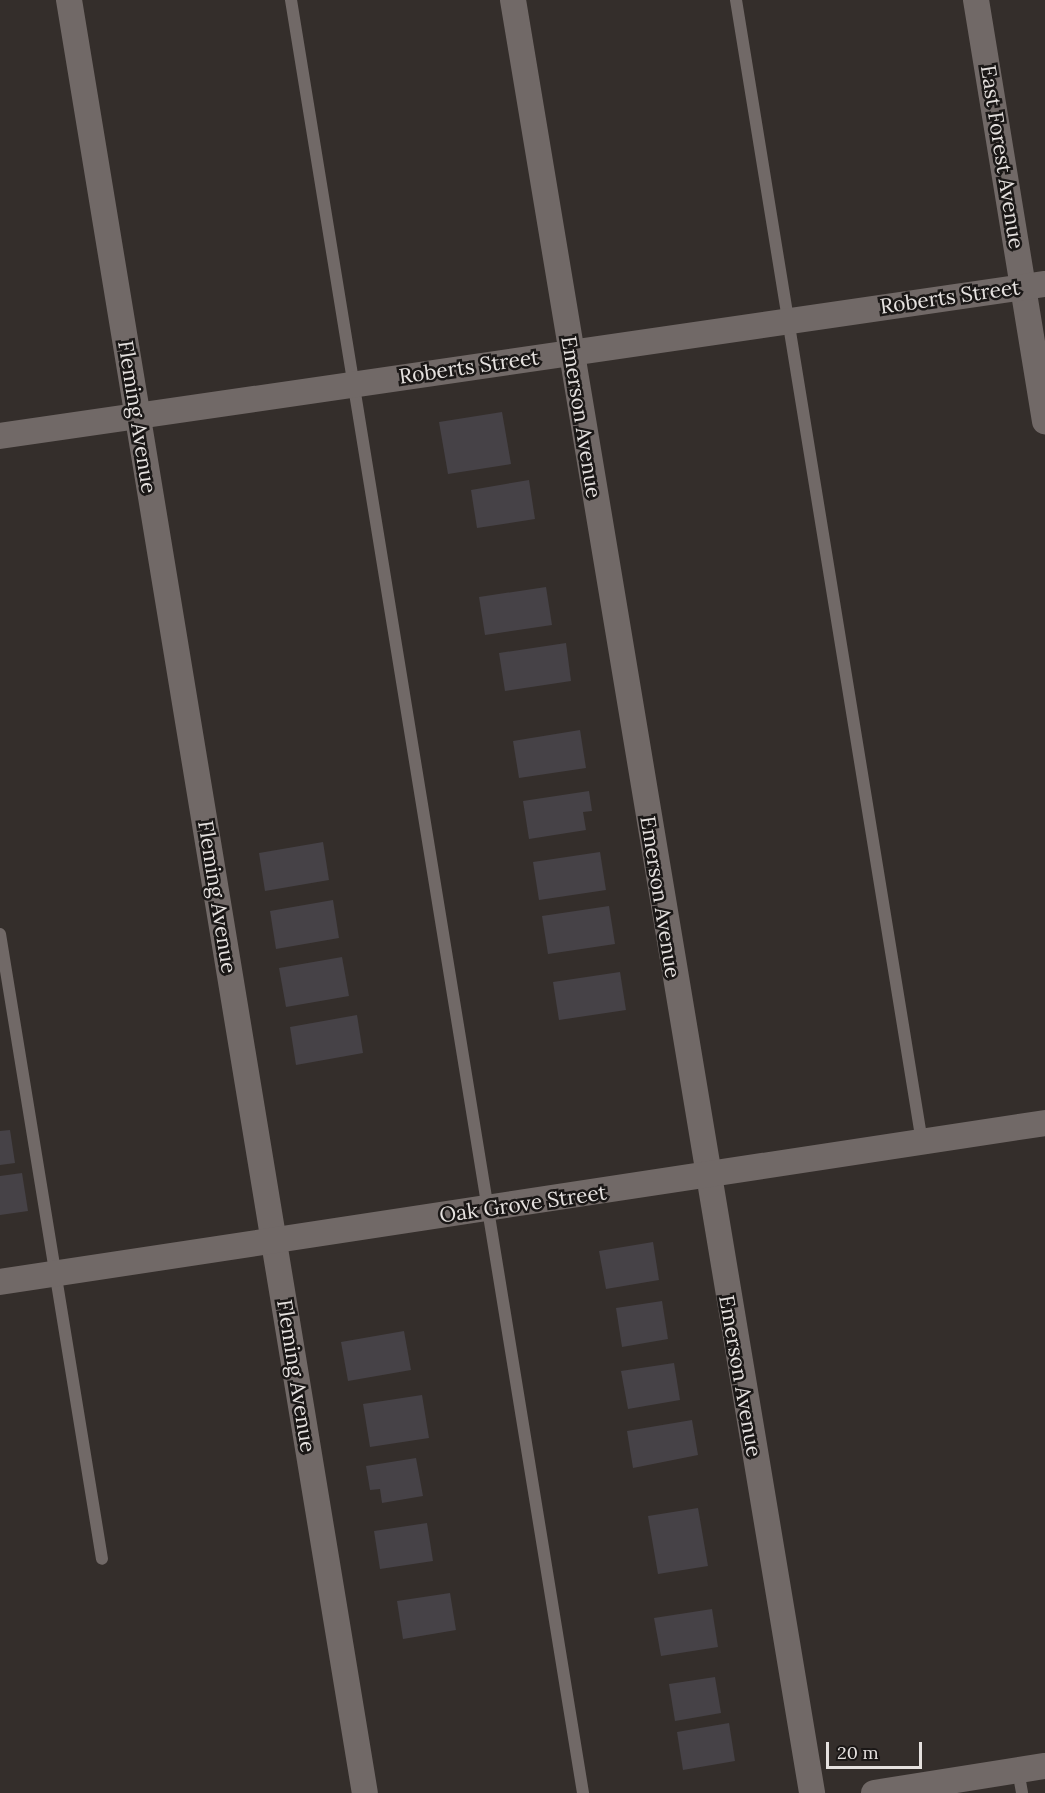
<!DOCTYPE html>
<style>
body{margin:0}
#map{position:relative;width:1045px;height:1793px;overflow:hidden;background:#342e2b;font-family:Lora,serif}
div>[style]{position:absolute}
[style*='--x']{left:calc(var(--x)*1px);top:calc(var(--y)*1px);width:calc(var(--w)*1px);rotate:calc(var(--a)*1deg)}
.building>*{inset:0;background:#464247}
.service>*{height:12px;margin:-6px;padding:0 6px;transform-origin:6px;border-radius:6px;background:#716967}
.minor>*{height:26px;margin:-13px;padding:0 13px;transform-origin:13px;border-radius:13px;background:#716967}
span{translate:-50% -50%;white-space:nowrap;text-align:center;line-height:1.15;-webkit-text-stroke:5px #1a1716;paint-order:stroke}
.street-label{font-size:21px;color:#e5e1df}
.scale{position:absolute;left:826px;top:1742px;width:96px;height:27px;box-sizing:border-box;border:3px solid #e5e1df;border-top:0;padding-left:8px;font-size:18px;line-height:21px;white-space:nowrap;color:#e5e1df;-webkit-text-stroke:4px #1a1716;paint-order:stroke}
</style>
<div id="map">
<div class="building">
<i style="clip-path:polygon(502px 412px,511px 464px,448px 474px,439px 422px)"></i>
<i style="clip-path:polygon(529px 480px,535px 519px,477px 528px,471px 490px)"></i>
<i style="clip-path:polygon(546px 587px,552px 625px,485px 635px,479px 597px)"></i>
<i style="clip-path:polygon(566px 643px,571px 681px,505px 691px,499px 653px)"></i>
<i style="clip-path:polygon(580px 730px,586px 768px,519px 778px,513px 741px)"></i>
<i style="clip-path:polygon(589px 791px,592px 811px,583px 812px,586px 830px,529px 839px,523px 801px)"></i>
<i style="clip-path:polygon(323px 842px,329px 880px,265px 891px,259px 853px)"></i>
<i style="clip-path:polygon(600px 852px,606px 890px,539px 900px,533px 862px)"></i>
<i style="clip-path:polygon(333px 900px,339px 938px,276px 949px,270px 911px)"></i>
<i style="clip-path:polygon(609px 906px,615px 944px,548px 954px,542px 916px)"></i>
<i style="clip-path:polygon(342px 957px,349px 996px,286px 1007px,279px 968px)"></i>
<i style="clip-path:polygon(620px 972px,626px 1010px,559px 1020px,553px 982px)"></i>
<i style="clip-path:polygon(357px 1015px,363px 1053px,296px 1065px,290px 1027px)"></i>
<i style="clip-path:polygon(10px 1130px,15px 1163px,0 1165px,0 1131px)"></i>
<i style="clip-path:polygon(22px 1173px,28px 1211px,0 1215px,0 1176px)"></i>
<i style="clip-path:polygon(653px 1242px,659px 1280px,606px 1289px,599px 1251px)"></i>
<i style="clip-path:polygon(662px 1301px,668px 1339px,622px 1347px,616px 1308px)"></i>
<i style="clip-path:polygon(404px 1331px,411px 1370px,348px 1381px,341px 1342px)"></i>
<i style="clip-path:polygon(674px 1363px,680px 1400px,628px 1409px,621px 1371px)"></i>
<i style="clip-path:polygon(422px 1395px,429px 1438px,370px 1447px,363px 1404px)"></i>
<i style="clip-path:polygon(692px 1420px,698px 1455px,633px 1468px,627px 1431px)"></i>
<i style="clip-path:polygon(416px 1458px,423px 1496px,382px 1503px,380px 1489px,370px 1490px,366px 1466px)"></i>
<i style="clip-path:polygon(698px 1508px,708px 1566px,658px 1574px,648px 1516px)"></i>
<i style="clip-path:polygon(427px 1523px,433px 1561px,380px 1569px,374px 1531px)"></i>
<i style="clip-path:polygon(450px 1593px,456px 1630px,403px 1639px,397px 1601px)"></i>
<i style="clip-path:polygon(712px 1609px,718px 1647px,661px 1656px,654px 1618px)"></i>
<i style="clip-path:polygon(715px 1677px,721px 1713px,675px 1721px,669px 1684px)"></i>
<i style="clip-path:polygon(729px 1723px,735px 1761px,683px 1770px,677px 1732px)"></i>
</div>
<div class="service">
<i style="--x:291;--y:0;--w:1817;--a:80.75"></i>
<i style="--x:736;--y:0;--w:1157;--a:80.75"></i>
<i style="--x:0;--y:934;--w:633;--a:80.73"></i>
<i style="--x:1018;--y:1770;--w:23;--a:80"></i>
</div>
<div class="minor">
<i style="--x:69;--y:0;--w:1817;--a:80.63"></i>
<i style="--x:513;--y:0;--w:1818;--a:80.53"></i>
<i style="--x:976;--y:0;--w:427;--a:80.7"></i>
<i style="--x:0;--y:436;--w:1056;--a:-8.28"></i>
<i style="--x:0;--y:1282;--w:1057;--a:-8.65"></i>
<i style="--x:874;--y:1793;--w:173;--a:-9"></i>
</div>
<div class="street-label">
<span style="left:1002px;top:157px;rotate:81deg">East Forest Avenue</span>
<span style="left:950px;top:297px;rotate:-8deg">Roberts Street</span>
<span style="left:469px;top:367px;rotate:-8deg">Roberts Street</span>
<span style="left:137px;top:417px;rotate:81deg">Fleming Avenue</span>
<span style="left:581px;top:417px;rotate:81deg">Emerson Avenue</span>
<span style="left:217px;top:897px;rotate:81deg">Fleming Avenue</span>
<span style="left:660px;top:897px;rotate:81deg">Emerson Avenue</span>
<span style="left:523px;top:1204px;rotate:-8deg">Oak Grove Street</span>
<span style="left:296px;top:1376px;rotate:81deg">Fleming Avenue</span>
<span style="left:740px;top:1376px;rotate:80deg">Emerson Avenue</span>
</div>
<div class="scale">20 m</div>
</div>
